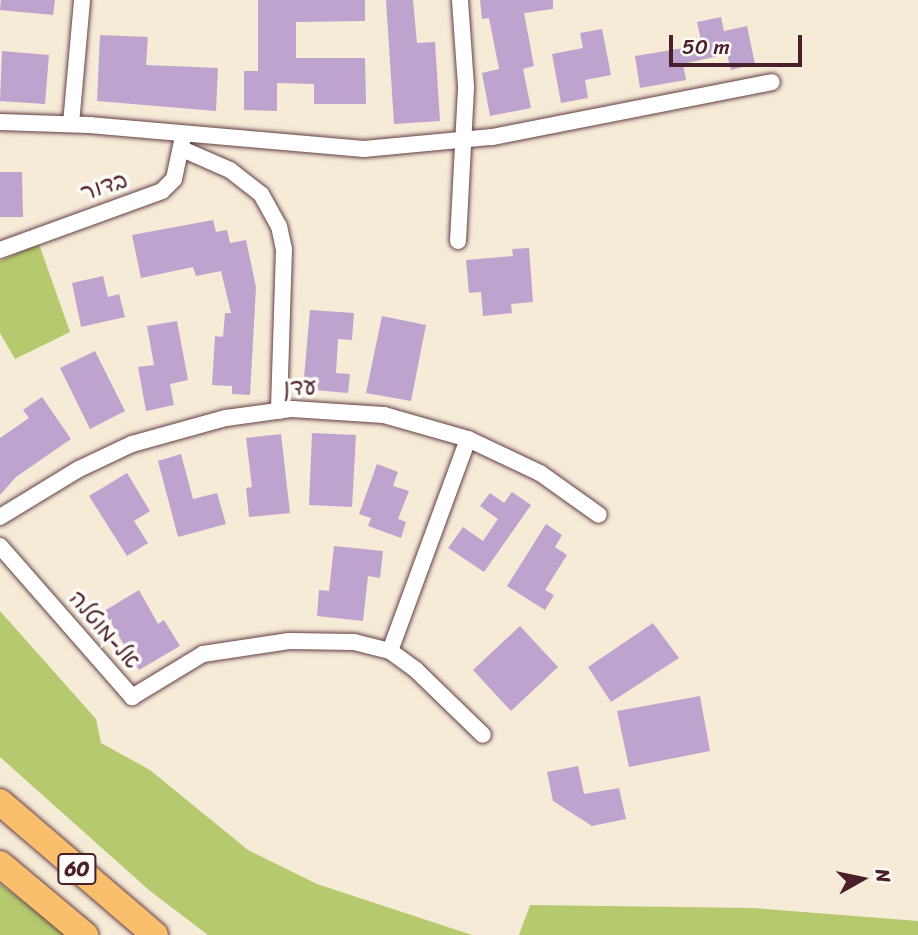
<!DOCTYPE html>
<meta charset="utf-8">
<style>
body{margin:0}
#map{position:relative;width:918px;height:935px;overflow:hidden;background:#f5ebd7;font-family:Sriracha,"Playpen Sans Hebrew",sans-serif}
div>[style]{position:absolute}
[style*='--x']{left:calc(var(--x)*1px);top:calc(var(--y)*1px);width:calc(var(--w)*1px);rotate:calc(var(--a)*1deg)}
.green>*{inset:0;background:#b5ca6e}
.building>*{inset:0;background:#bfa3cf}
.roads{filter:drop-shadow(0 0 2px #643e45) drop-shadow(0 0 2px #643e45)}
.minor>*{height:16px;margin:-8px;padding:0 8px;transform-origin:8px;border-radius:8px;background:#fff}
.trunk>*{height:26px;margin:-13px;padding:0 13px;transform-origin:13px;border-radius:13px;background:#f9bf6d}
span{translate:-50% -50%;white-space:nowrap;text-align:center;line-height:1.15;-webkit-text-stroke:7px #fdfcf7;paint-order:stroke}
.shield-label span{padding:2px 5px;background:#fdfcf7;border:2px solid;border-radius:5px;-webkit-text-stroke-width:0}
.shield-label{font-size:21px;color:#4a1f2b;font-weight:700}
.street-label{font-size:23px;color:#4a1f2b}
.north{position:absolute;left:827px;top:844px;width:70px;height:70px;-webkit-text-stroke:5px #fdfcf7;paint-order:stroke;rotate:81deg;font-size:19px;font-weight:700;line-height:28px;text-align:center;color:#4a1f2b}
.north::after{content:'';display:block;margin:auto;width:24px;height:32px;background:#4a1f2b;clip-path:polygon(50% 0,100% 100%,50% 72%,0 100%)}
.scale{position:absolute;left:669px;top:35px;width:133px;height:32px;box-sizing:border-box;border:4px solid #4a1f2b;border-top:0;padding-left:9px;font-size:21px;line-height:24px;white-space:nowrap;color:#4a1f2b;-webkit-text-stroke:5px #fdfcf7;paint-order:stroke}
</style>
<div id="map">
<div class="green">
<i style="clip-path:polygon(39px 244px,70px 332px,15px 359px,0 333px,0 261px)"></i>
<i style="clip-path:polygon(0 611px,96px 719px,101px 743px,150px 770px,248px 850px,317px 884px,472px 935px,208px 935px,150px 891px,0 757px)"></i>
<i style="clip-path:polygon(0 884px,68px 935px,0 935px)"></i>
<i style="clip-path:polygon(530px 905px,753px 908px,918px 921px,918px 935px,519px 935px)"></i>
</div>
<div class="building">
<i style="clip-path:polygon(1px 0,55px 0,53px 15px,0 10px)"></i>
<i style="clip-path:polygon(258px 0,365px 0,365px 21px,296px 22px,296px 58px,365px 58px,366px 104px,314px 104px,314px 84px,277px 83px,277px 111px,244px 110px,244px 71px,258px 71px)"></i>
<i style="clip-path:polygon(386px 0,413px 0,417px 43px,435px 42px,440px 121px,394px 124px)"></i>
<i style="clip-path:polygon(480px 0,553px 0,553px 9px,524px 13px,534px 66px,523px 69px,531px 108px,490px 116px,482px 73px,499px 69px,489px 18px,482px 19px)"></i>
<i style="clip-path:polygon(721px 17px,724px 31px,747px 26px,755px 64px,731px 70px,727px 54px,683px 64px,686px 80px,640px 88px,635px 56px,702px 45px,697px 22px)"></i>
<i style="clip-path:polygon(602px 29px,611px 75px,585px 80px,588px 98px,561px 103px,552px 54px,583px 48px,580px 33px)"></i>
<i style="clip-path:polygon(100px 35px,148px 37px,146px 65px,218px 68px,216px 111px,97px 101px)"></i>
<i style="clip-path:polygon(2px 51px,49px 55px,45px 104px,0 101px)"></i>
<i style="clip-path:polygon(0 172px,22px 172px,23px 217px,0 217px)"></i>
<i style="clip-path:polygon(213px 220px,216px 232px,227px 230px,230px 243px,246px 240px,256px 287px,250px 395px,232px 394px,232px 386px,212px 385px,215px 336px,223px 337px,225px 313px,231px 313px,221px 271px,196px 276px,193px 267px,141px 278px,132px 235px)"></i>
<i style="clip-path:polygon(529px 248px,533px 302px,511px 304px,512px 313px,483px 316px,481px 292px,469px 293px,466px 260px,513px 256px,512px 249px)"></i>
<i style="clip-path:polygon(103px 276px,108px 297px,119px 294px,125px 317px,81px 327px,72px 283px)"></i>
<i style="clip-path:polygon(310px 310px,354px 313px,352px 340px,338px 339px,336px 373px,350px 374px,348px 393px,303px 389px)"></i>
<i style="clip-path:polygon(382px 316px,426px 325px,411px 401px,366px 393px)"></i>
<i style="clip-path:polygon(177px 321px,188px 380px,170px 384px,174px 405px,146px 411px,138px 367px,154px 365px,147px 326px)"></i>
<i style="clip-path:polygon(95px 351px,125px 411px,90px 429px,60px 368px)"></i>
<i style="clip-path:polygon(42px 397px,71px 439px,16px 477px,0 495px,0 438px,29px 418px,23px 410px)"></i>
<i style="clip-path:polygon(312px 433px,356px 435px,352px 507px,309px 505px)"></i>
<i style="clip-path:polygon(281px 434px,290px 513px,249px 517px,246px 488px,252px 487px,246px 438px)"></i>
<i style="clip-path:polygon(181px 454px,193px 499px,217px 493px,226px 524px,178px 537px,158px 461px)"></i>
<i style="clip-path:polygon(377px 464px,398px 472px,393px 486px,409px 491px,398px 519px,406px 522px,401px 538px,368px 526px,371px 518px,359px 514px)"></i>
<i style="clip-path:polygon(127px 473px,150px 511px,134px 521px,148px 543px,127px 556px,89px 496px)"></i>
<i style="clip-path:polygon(512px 492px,531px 505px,484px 572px,448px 548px,463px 527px,483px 541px,498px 519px,480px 506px,490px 493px,504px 503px)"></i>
<i style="clip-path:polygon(546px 524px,562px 535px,555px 547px,567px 555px,545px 590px,554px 595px,545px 610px,507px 586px)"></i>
<i style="clip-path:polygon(334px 546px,383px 551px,380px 578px,368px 576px,363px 621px,317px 616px,319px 590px,329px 591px)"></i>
<i style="clip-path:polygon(139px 590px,158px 624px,164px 620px,180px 646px,139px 670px,104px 611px)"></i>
<i style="clip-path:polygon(653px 623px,679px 658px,611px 702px,588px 667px)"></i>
<i style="clip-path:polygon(520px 626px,558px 667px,511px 711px,473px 670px)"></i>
<i style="clip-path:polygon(700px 696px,710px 751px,629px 767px,617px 711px)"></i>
<i style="clip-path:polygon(578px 766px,584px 794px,619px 788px,626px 819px,592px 826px,553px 801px,547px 772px)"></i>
</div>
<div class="roads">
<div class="minor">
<i style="--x:0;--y:122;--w:89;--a:1.9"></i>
<i style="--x:89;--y:125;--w:276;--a:5"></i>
<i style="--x:364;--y:149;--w:129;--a:-5.4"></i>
<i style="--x:492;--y:137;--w:285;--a:-11.1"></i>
<i style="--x:71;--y:124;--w:124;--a:-84.9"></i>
<i style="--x:182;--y:149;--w:52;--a:23.6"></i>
<i style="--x:230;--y:170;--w:39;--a:38"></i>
<i style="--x:261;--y:194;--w:37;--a:61"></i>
<i style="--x:279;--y:226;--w:24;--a:78"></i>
<i style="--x:284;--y:249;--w:162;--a:91.8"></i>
<i style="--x:458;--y:241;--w:155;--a:-87"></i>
<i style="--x:466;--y:86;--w:86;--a:-94"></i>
<i style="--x:0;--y:250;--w:172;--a:-20"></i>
<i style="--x:162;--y:191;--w:17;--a:-45"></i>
<i style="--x:174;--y:179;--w:40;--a:-78"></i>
<i style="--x:0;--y:517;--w:92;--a:-31.3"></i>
<i style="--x:79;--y:469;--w:59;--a:-25.3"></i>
<i style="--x:132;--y:444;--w:98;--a:-15.5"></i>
<i style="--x:226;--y:418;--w:67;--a:-7.8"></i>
<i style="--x:292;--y:409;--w:92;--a:3.7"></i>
<i style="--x:384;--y:415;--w:87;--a:15.9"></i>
<i style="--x:468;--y:439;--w:80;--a:25.3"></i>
<i style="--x:540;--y:473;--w:72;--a:35.4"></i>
<i style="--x:0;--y:546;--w:201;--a:48.8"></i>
<i style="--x:132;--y:697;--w:83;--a:-31.2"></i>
<i style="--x:203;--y:654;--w:87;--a:-8.6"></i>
<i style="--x:289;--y:641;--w:65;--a:0.9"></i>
<i style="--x:354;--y:642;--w:37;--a:14"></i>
<i style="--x:390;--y:651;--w:32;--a:36"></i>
<i style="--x:416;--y:670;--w:93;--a:44.1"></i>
<i style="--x:390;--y:651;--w:226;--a:-69.8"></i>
</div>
<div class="trunk">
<i style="--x:0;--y:802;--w:204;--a:40.6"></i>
<i style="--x:0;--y:864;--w:111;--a:39.9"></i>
</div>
</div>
<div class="shield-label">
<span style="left:77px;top:869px">60</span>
</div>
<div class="street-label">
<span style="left:104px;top:187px;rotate:-18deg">בדור</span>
<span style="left:300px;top:388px;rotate:-1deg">עדן</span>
<span style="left:104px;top:630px;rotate:49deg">אל-מוטלה</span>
</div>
<div class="north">N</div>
<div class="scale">50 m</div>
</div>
